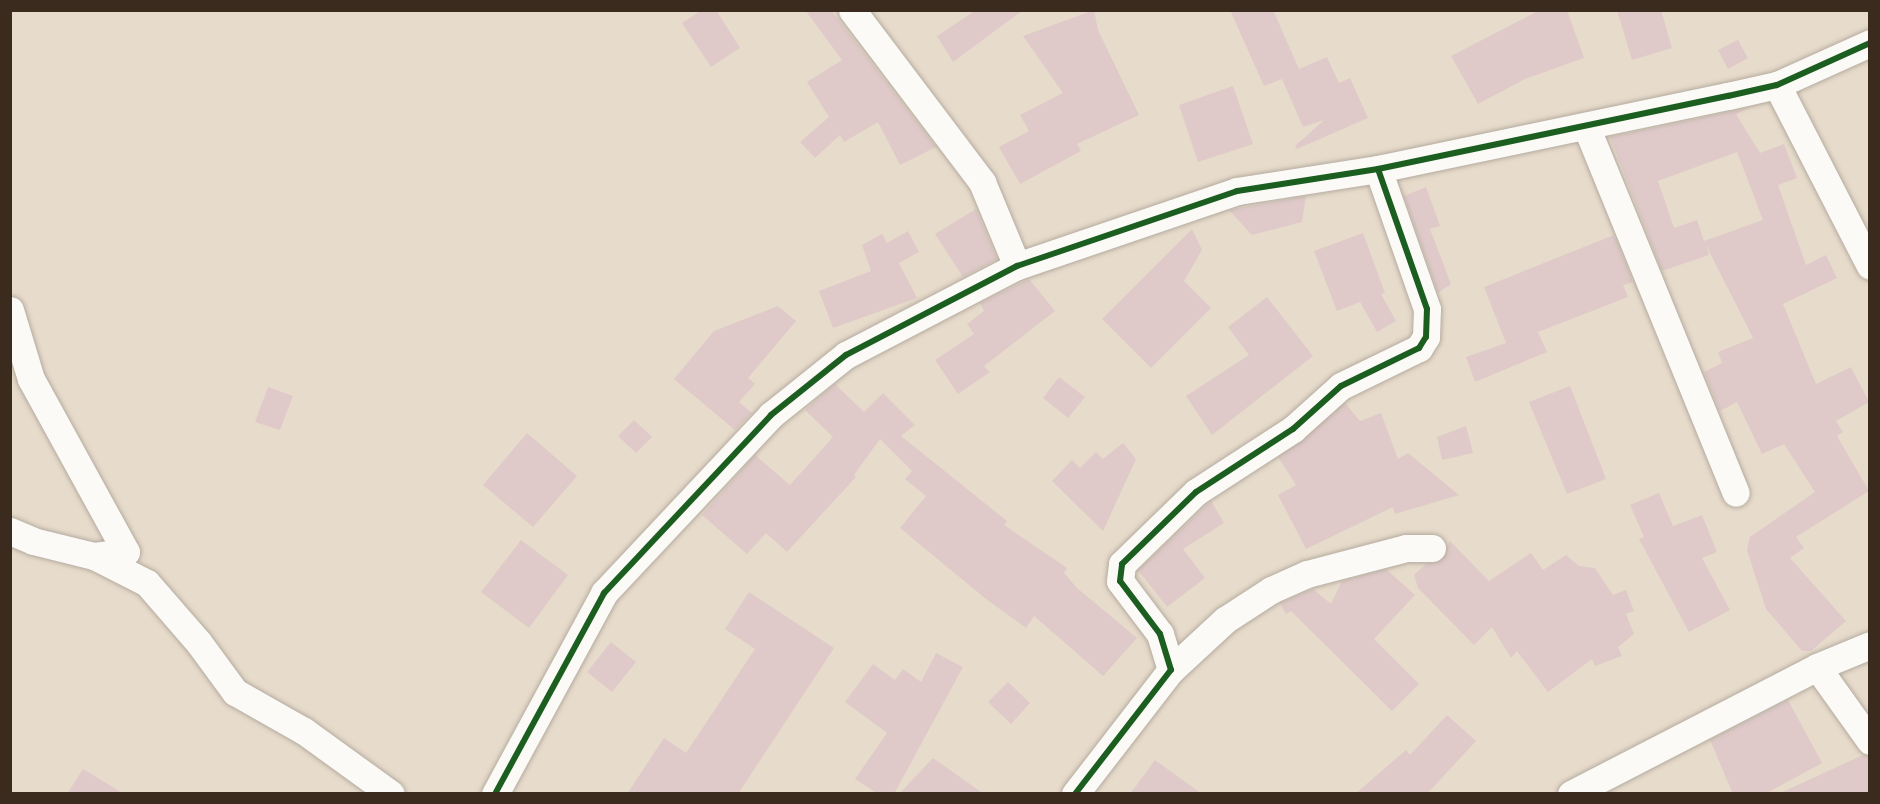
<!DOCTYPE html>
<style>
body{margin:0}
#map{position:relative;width:1880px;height:804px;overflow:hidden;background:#e7dbcb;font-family:Dekko,sans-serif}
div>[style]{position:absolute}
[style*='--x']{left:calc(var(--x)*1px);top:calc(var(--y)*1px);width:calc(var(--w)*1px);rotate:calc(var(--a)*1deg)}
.building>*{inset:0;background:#dfcac9}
.roads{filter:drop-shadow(0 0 2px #b4ab9f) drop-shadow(0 0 2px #b4ab9f)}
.minor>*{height:27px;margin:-13.5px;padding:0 13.5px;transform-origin:13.5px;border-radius:13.5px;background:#fbfaf7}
.cycleway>*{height:6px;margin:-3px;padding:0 3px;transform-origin:3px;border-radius:3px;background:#1b5e20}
span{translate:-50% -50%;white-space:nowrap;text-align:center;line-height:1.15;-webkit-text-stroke:4.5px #fbf7ec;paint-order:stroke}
.frame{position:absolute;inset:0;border:12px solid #3b2a1e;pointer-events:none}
</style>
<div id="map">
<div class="building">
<i style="clip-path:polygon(702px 10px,716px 10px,740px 48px,711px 67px,682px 23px)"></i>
<i style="clip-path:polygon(805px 10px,831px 10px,936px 147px,900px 165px,878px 122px,844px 142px,840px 135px,815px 158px,800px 142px,829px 117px,807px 82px,842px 60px)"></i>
<i style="clip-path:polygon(976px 10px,1023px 10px,953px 62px,937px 36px)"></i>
<i style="clip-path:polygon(1094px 10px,1098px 30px,1139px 115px,1077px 144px,1081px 151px,1020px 184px,999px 147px,1029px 131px,1020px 115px,1063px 93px,1023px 36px)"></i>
<i style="clip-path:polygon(1230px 10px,1273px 10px,1299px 69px,1327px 57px,1339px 83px,1350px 78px,1368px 118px,1297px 149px,1295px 146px,1324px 120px,1303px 127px,1282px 79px,1264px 86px)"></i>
<i style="clip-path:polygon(1540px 10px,1567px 10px,1584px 58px,1525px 79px,1478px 104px,1451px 56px)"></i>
<i style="clip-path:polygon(1617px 10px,1661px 10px,1672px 48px,1632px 60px)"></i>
<i style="clip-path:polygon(1738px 40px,1748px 58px,1728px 69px,1718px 50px)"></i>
<i style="clip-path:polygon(1233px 86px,1253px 144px,1198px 162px,1179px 105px)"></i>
<i style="clip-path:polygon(evenodd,1751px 107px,1736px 114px,1760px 153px,1784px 144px,1797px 178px,1778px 185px,1806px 265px,1826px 255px,1837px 278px,1783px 304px,1816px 384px,1851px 367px,1869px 402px,1836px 421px,1843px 432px,1837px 436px,1869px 491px,1796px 537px,1804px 548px,1790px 558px,1846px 621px,1811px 651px,1802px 651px,1766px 609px,1747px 550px,1750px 537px,1815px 492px,1784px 444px,1762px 454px,1737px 402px,1720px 411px,1704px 372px,1722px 363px,1718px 352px,1753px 338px,1706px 245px,1709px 255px,1662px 271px,1610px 137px,1751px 107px,1737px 152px,1763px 220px,1704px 241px,1697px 220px,1674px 228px,1658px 181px,1737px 152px)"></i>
<i style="clip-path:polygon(1426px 187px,1440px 226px,1430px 229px,1451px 284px,1438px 293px,1404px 196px)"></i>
<i style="clip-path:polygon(1306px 196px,1302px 222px,1252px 235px,1229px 210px)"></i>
<i style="clip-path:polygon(976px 209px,997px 259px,963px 277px,935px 234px)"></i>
<i style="clip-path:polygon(1192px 229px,1202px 250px,1184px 281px,1211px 308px,1151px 368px,1102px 319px)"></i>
<i style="clip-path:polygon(908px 231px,919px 252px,899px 263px,917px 298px,833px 328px,819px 291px,871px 271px,862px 245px,882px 234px,887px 243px)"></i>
<i style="clip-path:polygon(1363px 233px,1385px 293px,1381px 294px,1396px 321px,1377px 332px,1360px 302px,1337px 311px,1314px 251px)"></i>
<i style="clip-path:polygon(1614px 235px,1633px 282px,1623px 285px,1628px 297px,1538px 332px,1547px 352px,1475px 382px,1466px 357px,1506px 343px,1484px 287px)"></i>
<i style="clip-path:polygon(1029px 279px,1055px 311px,984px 366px,990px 372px,958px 394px,935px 360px,974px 334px,967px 324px,984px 311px,980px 303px)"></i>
<i style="clip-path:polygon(1267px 297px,1313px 356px,1212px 435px,1186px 396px,1249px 355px,1228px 327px)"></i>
<i style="clip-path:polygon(778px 306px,796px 321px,748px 378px,755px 384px,739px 402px,752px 413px,735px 430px,674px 379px,714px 331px)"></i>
<i style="clip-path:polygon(1059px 377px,1085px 397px,1068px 418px,1043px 398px)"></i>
<i style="clip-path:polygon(835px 384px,864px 412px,883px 393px,915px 425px,901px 436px,1007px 521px,1004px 525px,1067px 568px,1064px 573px,1077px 588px,1137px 638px,1103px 676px,1034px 616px,1026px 628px,986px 599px,900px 528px,926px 496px,905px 479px,912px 471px,880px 439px,854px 475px,856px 477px,787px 552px,766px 533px,747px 554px,702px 515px,755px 455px,790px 485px,833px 437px,805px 410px)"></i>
<i style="clip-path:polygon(1570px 386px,1606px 479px,1567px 494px,1529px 402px)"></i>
<i style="clip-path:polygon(268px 387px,293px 396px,280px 430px,255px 422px)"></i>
<i style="clip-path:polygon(1345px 403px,1360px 421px,1381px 413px,1398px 459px,1408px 453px,1459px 495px,1395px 514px,1393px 507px,1306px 549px,1278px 495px,1296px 485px,1278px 457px)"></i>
<i style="clip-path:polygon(634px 420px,652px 437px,636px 453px,618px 436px)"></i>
<i style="clip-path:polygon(1466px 426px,1473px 453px,1442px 460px,1437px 437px)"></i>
<i style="clip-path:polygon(527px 433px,577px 476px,533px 527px,483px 485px)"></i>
<i style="clip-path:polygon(1123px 443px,1136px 459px,1103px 531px,1052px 481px,1072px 460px,1080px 468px,1096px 452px,1103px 459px)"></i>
<i style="clip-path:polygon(1659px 493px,1673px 526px,1702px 515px,1717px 552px,1702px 558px,1730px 610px,1689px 632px,1639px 539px,1644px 537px,1630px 505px)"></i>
<i style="clip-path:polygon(1211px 501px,1224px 523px,1183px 549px,1205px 578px,1167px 607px,1138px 570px)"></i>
<i style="clip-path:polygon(521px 540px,568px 575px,529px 628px,481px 592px)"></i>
<i style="clip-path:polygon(1450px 541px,1489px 581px,1531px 553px,1543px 570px,1566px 555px,1579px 566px,1595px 568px,1613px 595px,1626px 590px,1634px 611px,1626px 614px,1634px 634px,1618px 647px,1622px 656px,1595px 666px,1592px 659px,1548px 692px,1517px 651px,1511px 658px,1492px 627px,1474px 645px,1418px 588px,1414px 575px,1426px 564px,1440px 561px)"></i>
<i style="clip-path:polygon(1386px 569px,1415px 595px,1374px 639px,1419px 684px,1392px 711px,1291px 611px,1286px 614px,1280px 603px,1313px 589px,1331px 604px,1342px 581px)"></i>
<i style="clip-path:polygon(749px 592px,834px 648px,738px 794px,627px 794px,664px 738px,686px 753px,755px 649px,725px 629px)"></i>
<i style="clip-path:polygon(611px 642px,636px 662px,612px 692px,587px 672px)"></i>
<i style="clip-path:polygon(936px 653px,963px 667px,894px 794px,878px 794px,855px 779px,887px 733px,845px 702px,873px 664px,895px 680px,903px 669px,921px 682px)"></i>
<i style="clip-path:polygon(1008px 682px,1030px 703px,1011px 724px,988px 702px)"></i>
<i style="clip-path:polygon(1788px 700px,1822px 763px,1765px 794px,1733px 794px,1710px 740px)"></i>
<i style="clip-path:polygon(1447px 715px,1476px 741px,1427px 794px,1355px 794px,1406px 750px,1410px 755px)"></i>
<i style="clip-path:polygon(1863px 755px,1869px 756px,1869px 794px,1778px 794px)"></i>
<i style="clip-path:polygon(933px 758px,984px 794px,899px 794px)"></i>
<i style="clip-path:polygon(1155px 760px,1202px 794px,1130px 794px)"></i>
<i style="clip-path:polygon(83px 769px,124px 794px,67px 794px)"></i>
</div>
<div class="roads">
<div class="minor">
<i style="--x:852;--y:10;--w:216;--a:52.9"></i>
<i style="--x:982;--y:182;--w:91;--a:67.4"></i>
<i style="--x:1777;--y:85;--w:203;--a:62.8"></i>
<i style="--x:1586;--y:126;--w:396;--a:67.8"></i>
<i style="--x:10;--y:310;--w:72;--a:73.1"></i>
<i style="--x:31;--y:379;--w:197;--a:61.2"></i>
<i style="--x:126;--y:552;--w:32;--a:173"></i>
<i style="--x:10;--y:531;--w:25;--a:23"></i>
<i style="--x:33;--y:541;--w:63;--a:13.8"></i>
<i style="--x:94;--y:556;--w:59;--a:27"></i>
<i style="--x:147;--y:583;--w:79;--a:49.1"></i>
<i style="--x:199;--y:643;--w:61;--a:53.7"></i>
<i style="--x:235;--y:692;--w:79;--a:29.5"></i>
<i style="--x:304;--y:731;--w:107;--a:35.9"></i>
<i style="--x:1817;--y:667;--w:91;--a:54.4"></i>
<i style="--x:1171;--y:670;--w:74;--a:-42.8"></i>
<i style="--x:1225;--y:620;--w:55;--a:-33.1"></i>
<i style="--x:1271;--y:590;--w:39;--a:-24"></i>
<i style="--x:1307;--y:574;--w:102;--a:-14.7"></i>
<i style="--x:1406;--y:548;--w:26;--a:0"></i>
<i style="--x:495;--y:794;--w:229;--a:-61.5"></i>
<i style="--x:604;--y:593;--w:244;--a:-46.8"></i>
<i style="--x:771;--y:415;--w:96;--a:-38.7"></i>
<i style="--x:846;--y:355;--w:193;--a:-27.5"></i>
<i style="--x:1017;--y:266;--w:232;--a:-18.8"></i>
<i style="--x:1237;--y:191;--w:143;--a:-8.9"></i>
<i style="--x:1378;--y:169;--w:358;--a:-11.8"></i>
<i style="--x:1728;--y:96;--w:50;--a:-12.7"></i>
<i style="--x:1777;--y:85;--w:102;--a:-24.3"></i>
<i style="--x:1075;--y:794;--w:157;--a:-52.3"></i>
<i style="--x:1171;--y:670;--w:38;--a:-107"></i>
<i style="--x:1160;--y:634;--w:66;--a:-127"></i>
<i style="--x:1120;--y:581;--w:17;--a:-83"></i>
<i style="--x:1122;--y:564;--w:103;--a:-44.2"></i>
<i style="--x:1196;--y:492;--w:116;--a:-33"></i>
<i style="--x:1293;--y:429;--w:64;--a:-41.9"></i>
<i style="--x:1341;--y:386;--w:87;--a:-26"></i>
<i style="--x:1419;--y:348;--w:13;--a:-58"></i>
<i style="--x:1426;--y:337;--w:28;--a:-88"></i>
<i style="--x:1427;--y:309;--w:148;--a:-109.3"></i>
<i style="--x:1571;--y:794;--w:277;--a:-27.3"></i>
<i style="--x:1817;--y:667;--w:57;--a:-22.5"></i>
</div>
</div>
<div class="cycleway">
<i style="--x:495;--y:794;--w:229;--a:-61.5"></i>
<i style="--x:604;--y:593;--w:244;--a:-46.8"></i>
<i style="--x:771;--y:415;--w:96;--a:-38.7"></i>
<i style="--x:846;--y:355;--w:193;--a:-27.5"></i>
<i style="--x:1017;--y:266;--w:232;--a:-18.8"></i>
<i style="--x:1237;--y:191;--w:143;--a:-8.9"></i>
<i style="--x:1378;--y:169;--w:358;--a:-11.8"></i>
<i style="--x:1728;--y:96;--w:50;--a:-12.7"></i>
<i style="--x:1777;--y:85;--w:102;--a:-24.3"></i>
<i style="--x:1075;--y:794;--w:157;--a:-52.3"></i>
<i style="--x:1171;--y:670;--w:38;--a:-107"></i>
<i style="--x:1160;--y:634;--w:66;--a:-127"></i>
<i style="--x:1120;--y:581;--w:17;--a:-83"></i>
<i style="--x:1122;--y:564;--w:103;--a:-44.2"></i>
<i style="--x:1196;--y:492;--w:116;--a:-33"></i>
<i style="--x:1293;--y:429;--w:64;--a:-41.9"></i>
<i style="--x:1341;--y:386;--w:87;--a:-26"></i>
<i style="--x:1419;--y:348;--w:13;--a:-58"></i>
<i style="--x:1426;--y:337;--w:28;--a:-88"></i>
<i style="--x:1427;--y:309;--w:148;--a:-109.3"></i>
</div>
<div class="frame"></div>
</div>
